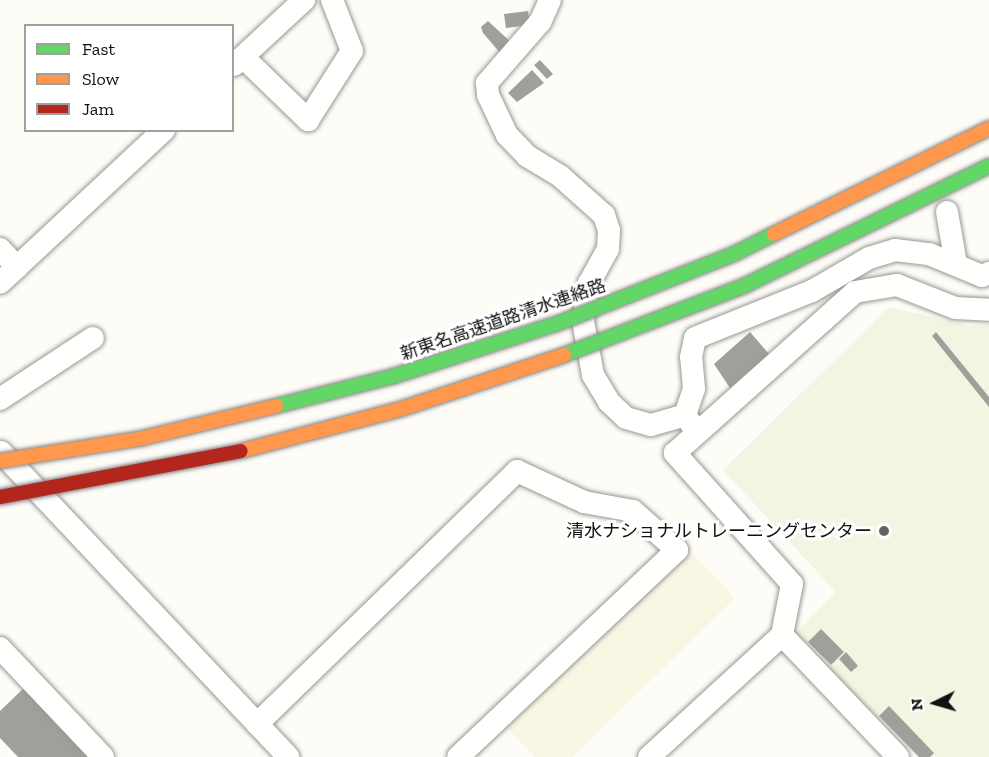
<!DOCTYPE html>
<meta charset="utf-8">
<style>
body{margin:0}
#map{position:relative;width:989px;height:757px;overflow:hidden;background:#fdfcf7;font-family:"Zilla Slab","Noto Sans JP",serif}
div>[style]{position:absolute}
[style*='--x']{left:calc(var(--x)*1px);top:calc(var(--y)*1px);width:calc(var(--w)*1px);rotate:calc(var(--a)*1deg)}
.farmland>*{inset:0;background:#f9f7e4}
.pitch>*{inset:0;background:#f0f6e1}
.building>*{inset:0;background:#a19f9c}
.roads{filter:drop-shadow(0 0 2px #979795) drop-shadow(0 0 2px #979795)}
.street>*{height:22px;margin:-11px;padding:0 11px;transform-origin:11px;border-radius:11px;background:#fffffe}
.bridges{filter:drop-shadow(0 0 2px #858482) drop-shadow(0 0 2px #858482)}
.fast-bridge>*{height:14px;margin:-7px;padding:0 7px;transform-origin:7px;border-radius:7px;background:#63d668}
.slow-bridge>*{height:14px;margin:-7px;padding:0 7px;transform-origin:7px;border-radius:7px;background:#ff974d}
.jam-bridge>*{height:14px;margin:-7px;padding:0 7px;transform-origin:7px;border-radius:7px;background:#b3261e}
.dots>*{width:16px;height:16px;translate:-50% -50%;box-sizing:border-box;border:3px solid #fff;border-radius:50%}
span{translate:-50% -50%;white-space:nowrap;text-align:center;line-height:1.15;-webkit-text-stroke:6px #fff;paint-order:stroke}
.street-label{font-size:18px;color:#111}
.poi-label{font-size:18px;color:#111}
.right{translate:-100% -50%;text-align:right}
.legend{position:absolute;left:24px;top:24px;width:210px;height:108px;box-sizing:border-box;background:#fff;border:2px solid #a0a0a0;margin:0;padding:8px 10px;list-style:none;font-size:18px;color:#111}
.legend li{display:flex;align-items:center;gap:12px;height:30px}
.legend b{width:30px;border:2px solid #a0a0a0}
.north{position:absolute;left:905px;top:673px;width:60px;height:60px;-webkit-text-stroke:4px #fff;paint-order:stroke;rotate:265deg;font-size:16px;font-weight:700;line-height:24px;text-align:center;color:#111}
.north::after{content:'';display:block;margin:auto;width:21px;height:27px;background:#111;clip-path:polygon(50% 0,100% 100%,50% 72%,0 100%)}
</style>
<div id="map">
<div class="farmland">
<i style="clip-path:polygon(689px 551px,735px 598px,573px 757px,535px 757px,507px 728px)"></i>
</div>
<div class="pitch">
<i style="clip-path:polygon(889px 307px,971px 326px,989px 324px,989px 757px,917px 757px,795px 634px,836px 592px,723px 470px)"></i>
</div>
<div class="building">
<i style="clip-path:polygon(528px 11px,530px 25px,506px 28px,504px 14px)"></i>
<i style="clip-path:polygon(488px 21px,513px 44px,502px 55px,483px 33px,481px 27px)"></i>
<i style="clip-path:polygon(540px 60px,553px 74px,547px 79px,534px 65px)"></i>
<i style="clip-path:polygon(532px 70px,544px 83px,517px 102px,508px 93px)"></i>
<i style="clip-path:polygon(750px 332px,769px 354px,730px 388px,714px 364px)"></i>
<i style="clip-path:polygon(936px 332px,989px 397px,989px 407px,932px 336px)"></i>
<i style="clip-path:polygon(821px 629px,844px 652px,831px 665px,808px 642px)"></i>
<i style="clip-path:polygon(846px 652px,858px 666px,851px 672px,839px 659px)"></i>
<i style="clip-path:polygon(26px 686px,95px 757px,18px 757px,0 738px,0 711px)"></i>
<i style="clip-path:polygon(889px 706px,934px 753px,930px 757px,919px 757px,879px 716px)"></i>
</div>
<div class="roads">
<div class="street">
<i style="--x:550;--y:0;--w:24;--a:114"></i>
<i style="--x:540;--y:22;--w:81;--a:131"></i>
<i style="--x:487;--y:83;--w:12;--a:85"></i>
<i style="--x:488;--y:95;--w:44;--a:64.6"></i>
<i style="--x:507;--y:135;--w:29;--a:46"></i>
<i style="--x:527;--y:156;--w:39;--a:31"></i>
<i style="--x:560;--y:176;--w:59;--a:41.6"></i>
<i style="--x:604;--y:215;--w:16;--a:72"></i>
<i style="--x:609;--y:230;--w:19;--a:93"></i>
<i style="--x:608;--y:249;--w:39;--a:119"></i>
<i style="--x:589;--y:283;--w:38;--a:99"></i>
<i style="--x:583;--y:321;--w:55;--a:79.5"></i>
<i style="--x:593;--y:375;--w:31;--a:59"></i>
<i style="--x:609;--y:402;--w:23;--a:43"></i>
<i style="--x:626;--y:418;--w:26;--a:16"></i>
<i style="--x:651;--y:425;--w:35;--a:-16"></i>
<i style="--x:685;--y:415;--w:21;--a:55"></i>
<i style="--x:243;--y:57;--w:91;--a:44.1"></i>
<i style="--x:308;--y:120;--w:82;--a:-57.5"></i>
<i style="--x:352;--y:51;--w:55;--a:-111.4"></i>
<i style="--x:234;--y:65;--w:96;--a:-42.9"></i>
<i style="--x:947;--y:212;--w:53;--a:80.2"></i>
<i style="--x:0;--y:249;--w:25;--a:47"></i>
<i style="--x:17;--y:267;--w:23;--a:137"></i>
<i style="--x:17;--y:267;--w:201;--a:-43"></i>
<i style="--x:0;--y:399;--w:111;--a:-33.3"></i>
<i style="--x:685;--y:415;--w:28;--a:-71"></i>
<i style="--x:694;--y:389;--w:32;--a:-95"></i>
<i style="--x:691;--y:357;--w:19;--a:-78"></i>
<i style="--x:695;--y:338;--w:126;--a:-21.9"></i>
<i style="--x:812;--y:291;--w:66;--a:-30.1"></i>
<i style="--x:869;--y:258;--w:27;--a:-17"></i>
<i style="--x:895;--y:250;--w:34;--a:7"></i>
<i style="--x:929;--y:254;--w:57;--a:22.5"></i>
<i style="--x:982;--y:276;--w:8;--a:-23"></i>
<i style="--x:1;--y:452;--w:419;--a:46.7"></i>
<i style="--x:782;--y:635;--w:168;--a:46.4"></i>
<i style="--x:0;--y:648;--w:150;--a:46.6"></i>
<i style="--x:257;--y:724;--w:363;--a:-44.2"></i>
<i style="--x:517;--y:471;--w:74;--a:24.8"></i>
<i style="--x:584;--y:502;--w:50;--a:10.4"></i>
<i style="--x:633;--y:511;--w:59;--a:41.6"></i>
<i style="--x:677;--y:550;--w:301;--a:136.6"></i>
<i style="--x:649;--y:757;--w:180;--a:-42.5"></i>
<i style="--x:782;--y:635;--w:52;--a:-78.9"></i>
<i style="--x:792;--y:584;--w:176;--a:-131.8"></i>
<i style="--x:675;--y:453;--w:241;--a:-41.8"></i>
<i style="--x:855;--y:292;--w:43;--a:-9.5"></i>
<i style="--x:897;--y:285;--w:62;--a:21.6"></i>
<i style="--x:955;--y:308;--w:34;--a:3"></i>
</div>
</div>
<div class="bridges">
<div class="fast-bridge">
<i style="--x:564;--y:355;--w:195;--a:-21"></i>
<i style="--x:746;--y:285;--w:271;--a:-26.1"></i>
<i style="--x:276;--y:406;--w:119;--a:-14.2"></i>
<i style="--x:391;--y:377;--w:176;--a:-17.8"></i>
<i style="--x:559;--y:323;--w:188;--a:-21.5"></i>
<i style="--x:734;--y:254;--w:45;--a:-26.6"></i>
</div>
<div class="slow-bridge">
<i style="--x:774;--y:234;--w:240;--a:-26.2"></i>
<i style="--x:241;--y:451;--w:165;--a:-14.7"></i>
<i style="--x:401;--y:409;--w:172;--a:-18.3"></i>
<i style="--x:0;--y:461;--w:145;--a:-9.1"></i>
<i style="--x:143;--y:438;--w:137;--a:-13.5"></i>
</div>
<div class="jam-bridge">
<i style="--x:0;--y:497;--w:245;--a:-10.8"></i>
</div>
</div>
<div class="dots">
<i style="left:884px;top:531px;background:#646362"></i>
</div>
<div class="street-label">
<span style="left:503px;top:320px;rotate:-19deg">新東名高速道路清水連絡路</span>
</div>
<div class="poi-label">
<span class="right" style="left:872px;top:531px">清水ナショナルトレーニングセンター</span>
</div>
<ul class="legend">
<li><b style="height:8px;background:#63d668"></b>Fast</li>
<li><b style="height:8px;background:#ff974d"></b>Slow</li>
<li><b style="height:8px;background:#b3261e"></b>Jam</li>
</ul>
<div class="north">N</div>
</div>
